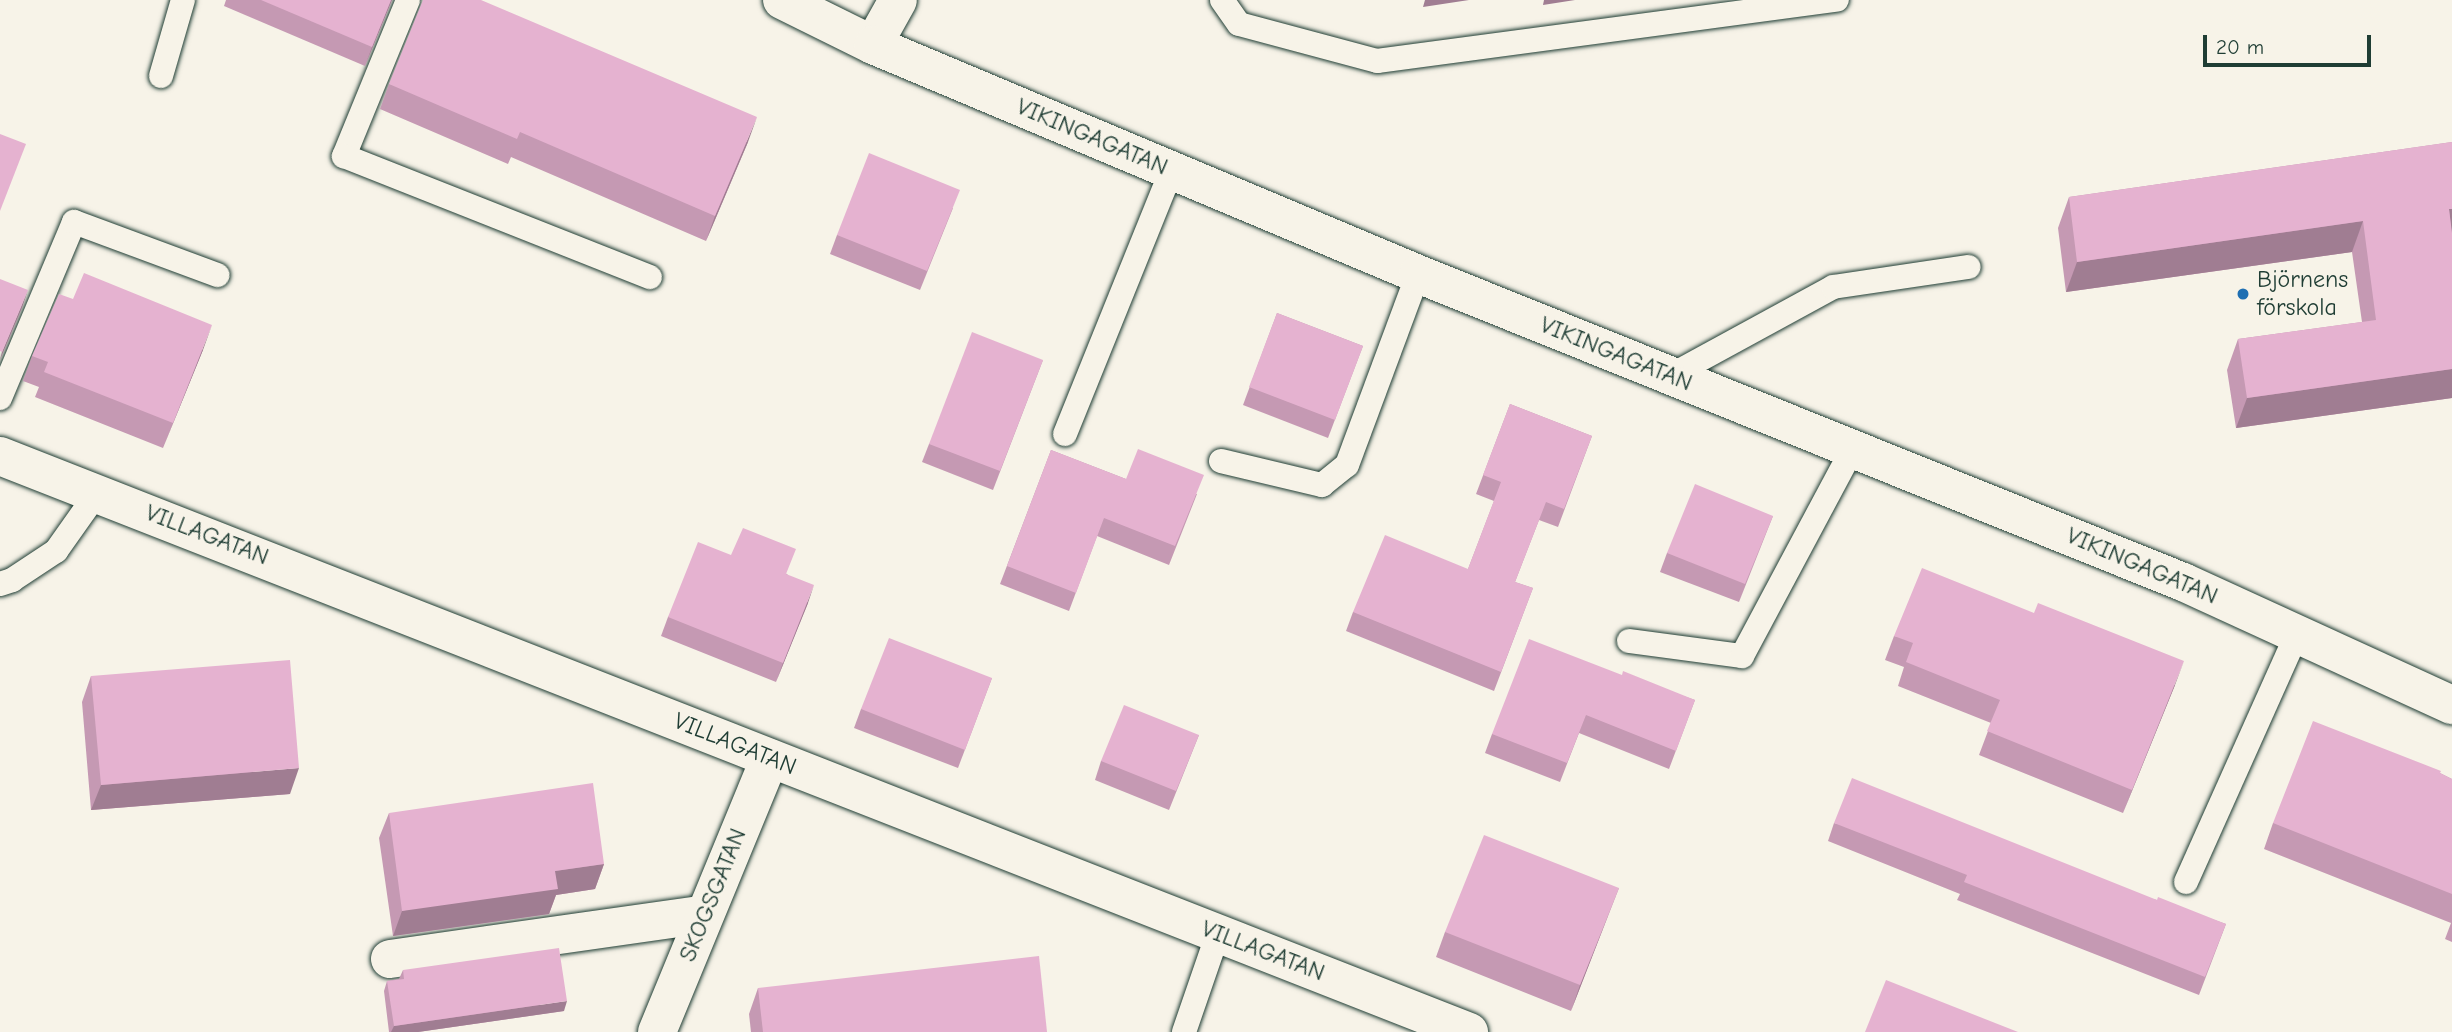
<!DOCTYPE html>
<meta charset="utf-8">
<style>
body{margin:0}
#map{position:relative;width:2452px;height:1032px;overflow:hidden;background:#f7f3e8;font-family:"Comic Neue",sans-serif}
div>[style]{position:absolute}
[style*='--x']{left:calc(var(--x)*1px);top:calc(var(--y)*1px);width:calc(var(--w)*1px);rotate:calc(var(--a)*1deg)}
.roads{filter:drop-shadow(0 0 2px #1f3d34) drop-shadow(0 0 2px #1f3d34)}
.lane>*{height:24px;margin:-12px;padding:0 12px;transform-origin:12px;border-radius:12px;background:#f7f3e8}
.street>*{height:38px;margin:-19px;padding:0 19px;transform-origin:19px;border-radius:19px;background:#f7f3e8}
.secondary>*{height:38px;margin:-19px;padding:0 19px;transform-origin:19px;border-radius:19px;background:#f7f3e8}
.wall>*{inset:0;background:#c599b3}
.shaded-wall>*{inset:0;background:#a07d92}
.building>*{inset:0;background:#e5b2d0}
.dots>*{width:19px;height:19px;translate:-50% -50%;box-sizing:border-box;border:4px solid #f7f3e8;border-radius:50%}
span{translate:-50% -50%;white-space:nowrap;text-align:center;line-height:1.15;-webkit-text-stroke:5px #f7f3e8;paint-order:stroke}
.street-label{font-size:24px;color:#1f3d34}
.poi-label{font-size:24px;color:#1f3d34}
.left{translate:0 -50%;text-align:left}
.scale{position:absolute;left:2203px;top:35px;width:168px;height:32px;box-sizing:border-box;border:4px solid #1f3d34;border-top:0;padding-left:9px;font-size:21px;line-height:24px;white-space:nowrap;color:#1f3d34;-webkit-text-stroke:5px #f7f3e8;paint-order:stroke}
</style>
<div id="map">
<div class="roads">
<div class="lane">
<i style="--x:408;--y:0;--w:169;--a:112.3"></i>
<i style="--x:344;--y:156;--w:329;--a:21.6"></i>
<i style="--x:1222;--y:0;--w:29;--a:55"></i>
<i style="--x:1239;--y:24;--w:143;--a:15"></i>
<i style="--x:1377;--y:61;--w:464;--a:-7.6"></i>
<i style="--x:161;--y:76;--w:79;--a:-73.9"></i>
<i style="--x:1670;--y:376;--w:186;--a:-28.6"></i>
<i style="--x:1833;--y:287;--w:137;--a:-8.4"></i>
<i style="--x:0;--y:398;--w:191;--a:-67.2"></i>
<i style="--x:74;--y:222;--w:153;--a:20.3"></i>
<i style="--x:1065;--y:434;--w:284;--a:-68"></i>
<i style="--x:1221;--y:461;--w:104;--a:13.4"></i>
<i style="--x:1322;--y:485;--w:32;--a:-39"></i>
<i style="--x:1347;--y:465;--w:204;--a:-69.6"></i>
<i style="--x:0;--y:584;--w:13;--a:-18"></i>
<i style="--x:12;--y:580;--w:53;--a:-33.4"></i>
<i style="--x:56;--y:551;--w:71;--a:-54.7"></i>
<i style="--x:1629;--y:641;--w:114;--a:7.6"></i>
<i style="--x:1742;--y:656;--w:236;--a:-61.9"></i>
<i style="--x:2186;--y:882;--w:272;--a:-65.9"></i>
<i style="--x:1184;--y:1032;--w:105;--a:-71"></i>
</div>
<div class="street">
<i style="--x:873;--y:45;--w:51;--a:-60.9"></i>
<i style="--x:0;--y:456;--w:1578;--a:21.41"></i>
<i style="--x:390;--y:959;--w:318;--a:-8.1"></i>
<i style="--x:657;--y:1032;--w:296;--a:-67.6"></i>
</div>
<div class="secondary">
<i style="--x:782;--y:0;--w:102;--a:26.3"></i>
<i style="--x:873;--y:45;--w:591;--a:22.79"></i>
<i style="--x:1418;--y:274;--w:825;--a:21.93"></i>
<i style="--x:2183;--y:582;--w:296;--a:24.6"></i>
</div>
</div>
<div class="wall">
<i style="clip-path:polygon(226px 0,392px 0,365px 66px,224px 6px)"></i>
<i style="clip-path:polygon(389px 84px,748px 142px,706px 241px,511px 157px,508px 164px,380px 109px)"></i>
<i style="clip-path:polygon(2452px 142px,2452px 398px,2236px 428px,2227px 370px,2238px 339px,2362px 322px,2352px 252px,2066px 292px,2058px 228px,2069px 197px)"></i>
<i style="clip-path:polygon(953px 208px,920px 290px,830px 254px,837px 235px)"></i>
<i style="clip-path:polygon(1277px 313px,1363px 346px,1328px 438px,1243px 405px)"></i>
<i style="clip-path:polygon(203px 350px,163px 448px,35px 397px,39px 387px,23px 381px,32px 356px)"></i>
<i style="clip-path:polygon(1043px 360px,993px 490px,922px 462px,929px 444px)"></i>
<i style="clip-path:polygon(1510px 404px,1592px 436px,1558px 527px,1539px 520px,1515px 582px,1533px 588px,1494px 691px,1346px 631px,1353px 612px,1468px 569px,1494px 501px,1476px 494px)"></i>
<i style="clip-path:polygon(1051px 450px,1126px 479px,1197px 494px,1169px 565px,1097px 536px,1069px 611px,1000px 584px)"></i>
<i style="clip-path:polygon(1773px 516px,1739px 602px,1660px 572px,1667px 553px)"></i>
<i style="clip-path:polygon(731px 555px,787px 574px,808px 603px,776px 682px,661px 636px,668px 617px)"></i>
<i style="clip-path:polygon(1894px 636px,2175px 685px,2123px 813px,1979px 755px,1991px 723px,1898px 686px,1904px 667px,1885px 660px)"></i>
<i style="clip-path:polygon(1622px 675px,1695px 700px,1669px 769px,1579px 733px,1560px 782px,1485px 753px,1492px 734px)"></i>
<i style="clip-path:polygon(91px 676px,290px 794px,91px 810px,82px 702px)"></i>
<i style="clip-path:polygon(992px 678px,958px 768px,854px 728px,861px 709px)"></i>
<i style="clip-path:polygon(1199px 735px,1169px 810px,1095px 780px,1101px 761px)"></i>
<i style="clip-path:polygon(2440px 773px,2452px 779px,2452px 942px,2445px 939px,2451px 923px,2264px 849px,2273px 823px)"></i>
<i style="clip-path:polygon(389px 813px,604px 864px,595px 889px,556px 895px,549px 914px,393px 936px,379px 838px)"></i>
<i style="clip-path:polygon(1834px 823px,2157px 900px,2226px 924px,2199px 995px,1957px 900px,1960px 894px,1828px 841px)"></i>
<i style="clip-path:polygon(1619px 888px,1571px 1011px,1436px 957px,1445px 932px)"></i>
<i style="clip-path:polygon(403px 970px,564px 1011px,418px 1032px,389px 1032px,384px 991px,387px 981px,399px 979px)"></i>
<i style="clip-path:polygon(758px 988px,1047px 1032px,751px 1032px,749px 1014px)"></i>
</div>
<div class="shaded-wall">
<i style="clip-path:polygon(391px 0,392px 0,365px 66px,372px 47px)"></i>
<i style="clip-path:polygon(1425px 0,1469px 0,1423px 7px)"></i>
<i style="clip-path:polygon(1544px 0,1575px 0,1543px 5px)"></i>
<i style="clip-path:polygon(757px 117px,748px 142px,706px 241px,715px 216px)"></i>
<i style="clip-path:polygon(2449px 209px,2452px 209px,2452px 237px)"></i>
<i style="clip-path:polygon(2363px 221px,2352px 252px,2066px 292px,2077px 262px)"></i>
<i style="clip-path:polygon(28px 290px,22px 308px,0 360px,2px 352px)"></i>
<i style="clip-path:polygon(212px 325px,203px 350px,163px 448px,173px 423px)"></i>
<i style="clip-path:polygon(2452px 369px,2452px 398px,2236px 428px,2247px 398px)"></i>
<i style="clip-path:polygon(814px 585px,808px 603px,776px 682px,783px 663px)"></i>
<i style="clip-path:polygon(2184px 661px,2175px 685px,2123px 813px,2132px 790px)"></i>
<i style="clip-path:polygon(299px 768px,290px 794px,91px 810px,101px 785px)"></i>
<i style="clip-path:polygon(604px 864px,595px 889px,556px 895px,549px 914px,393px 936px,402px 911px,555px 871px)"></i>
<i style="clip-path:polygon(1619px 888px,1609px 913px,1571px 1011px,1580px 985px)"></i>
<i style="clip-path:polygon(567px 1001px,564px 1011px,418px 1032px,391px 1032px,394px 1026px)"></i>
</div>
<div class="building">
<i style="clip-path:polygon(261px 0,391px 0,372px 47px)"></i>
<i style="clip-path:polygon(423px 0,481px 0,757px 117px,715px 216px,520px 132px,517px 139px,389px 84px)"></i>
<i style="clip-path:polygon(0 134px,26px 144px,0 211px)"></i>
<i style="clip-path:polygon(2452px 142px,2452px 209px,2449px 209px,2452px 233px,2452px 369px,2247px 398px,2238px 339px,2376px 320px,2363px 221px,2077px 262px,2069px 197px)"></i>
<i style="clip-path:polygon(869px 153px,960px 190px,927px 271px,837px 235px)"></i>
<i style="clip-path:polygon(84px 273px,212px 325px,173px 423px,44px 372px,48px 362px,32px 356px,59px 294px,73px 299px)"></i>
<i style="clip-path:polygon(0 279px,28px 290px,2px 352px,0 351px)"></i>
<i style="clip-path:polygon(1277px 313px,1363px 346px,1335px 420px,1249px 387px)"></i>
<i style="clip-path:polygon(972px 332px,1043px 360px,1000px 471px,929px 444px)"></i>
<i style="clip-path:polygon(1510px 404px,1592px 436px,1564px 509px,1546px 502px,1515px 582px,1533px 588px,1501px 672px,1353px 612px,1385px 535px,1468px 569px,1501px 482px,1483px 475px)"></i>
<i style="clip-path:polygon(1138px 449px,1204px 475px,1175px 546px,1104px 518px,1076px 593px,1007px 566px,1051px 450px,1126px 479px)"></i>
<i style="clip-path:polygon(1695px 484px,1773px 516px,1745px 584px,1667px 553px)"></i>
<i style="clip-path:polygon(743px 528px,796px 549px,786px 574px,814px 585px,783px 663px,668px 617px,698px 542px,731px 555px)"></i>
<i style="clip-path:polygon(1922px 568px,2034px 613px,2038px 603px,2184px 661px,2132px 790px,1987px 731px,2000px 700px,1906px 662px,1913px 643px,1894px 636px)"></i>
<i style="clip-path:polygon(889px 638px,992px 678px,965px 750px,861px 709px)"></i>
<i style="clip-path:polygon(1529px 639px,1622px 675px,1623px 671px,1695px 700px,1676px 751px,1586px 715px,1567px 763px,1492px 734px)"></i>
<i style="clip-path:polygon(290px 660px,299px 768px,101px 785px,91px 676px)"></i>
<i style="clip-path:polygon(1124px 705px,1199px 735px,1176px 791px,1101px 761px)"></i>
<i style="clip-path:polygon(2313px 721px,2441px 771px,2440px 773px,2452px 779px,2452px 894px,2273px 823px)"></i>
<i style="clip-path:polygon(1852px 778px,2157px 900px,2158px 897px,2226px 924px,2205px 977px,1964px 882px,1967px 875px,1834px 823px)"></i>
<i style="clip-path:polygon(593px 783px,604px 864px,555px 871px,558px 889px,402px 911px,389px 813px)"></i>
<i style="clip-path:polygon(1484px 835px,1619px 888px,1580px 985px,1445px 932px)"></i>
<i style="clip-path:polygon(559px 948px,567px 1001px,394px 1026px,387px 981px,404px 979px,403px 970px)"></i>
<i style="clip-path:polygon(1039px 956px,1047px 1032px,763px 1032px,758px 988px)"></i>
<i style="clip-path:polygon(1886px 980px,2018px 1032px,1865px 1032px)"></i>
</div>
<div class="dots">
<i style="left:2243px;top:294px;background:#1f6fb2"></i>
</div>
<div class="street-label">
<span style="left:1092px;top:137px;rotate:23deg">VIKINGAGATAN</span>
<span style="left:1616px;top:354px;rotate:22deg">VIKINGAGATAN</span>
<span style="left:207px;top:535px;rotate:21deg">VILLAGATAN</span>
<span style="left:2142px;top:566px;rotate:23deg">VIKINGAGATAN</span>
<span style="left:735px;top:744px;rotate:22deg">VILLAGATAN</span>
<span style="left:713px;top:895px;rotate:-68deg">SKOGSGATAN</span>
<span style="left:1263px;top:951px;rotate:21deg">VILLAGATAN</span>
</div>
<div class="poi-label">
<span class="left" style="left:2257px;top:294px">Björnens<br>förskola</span>
</div>
<div class="scale">20 m</div>
</div>
